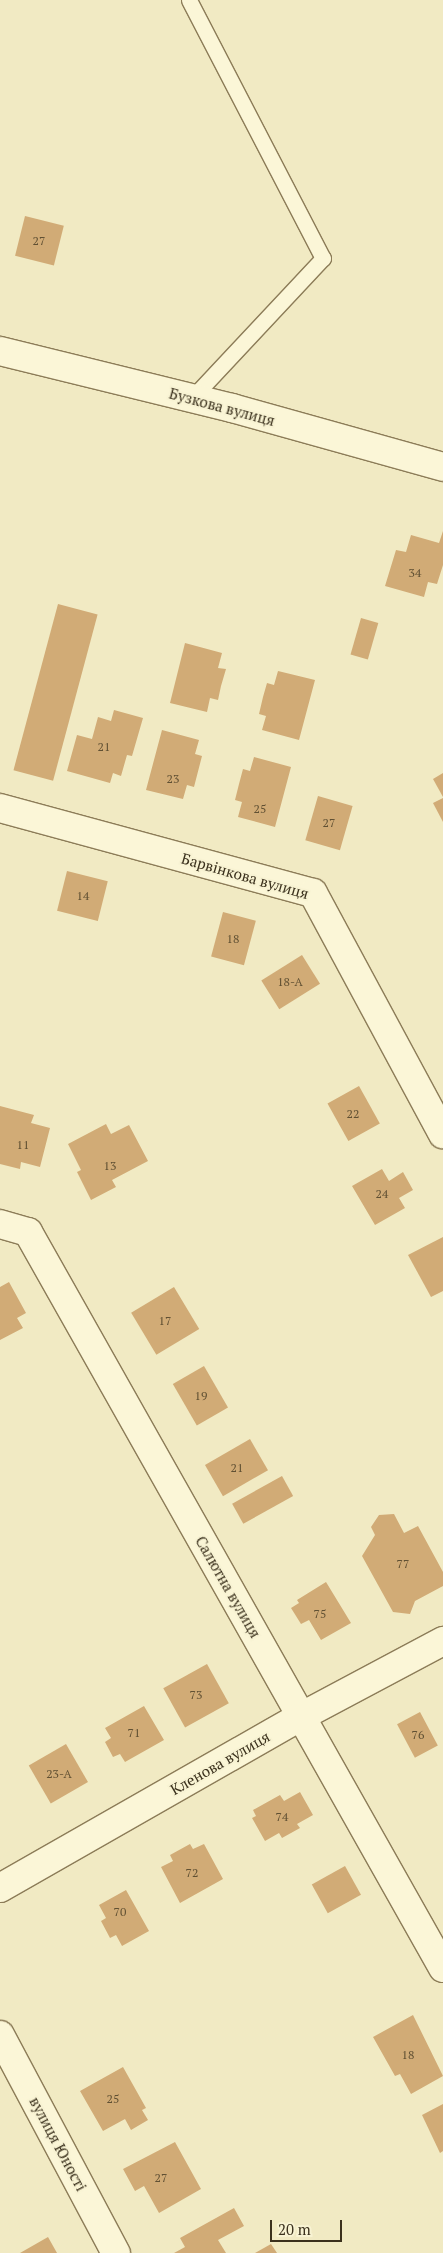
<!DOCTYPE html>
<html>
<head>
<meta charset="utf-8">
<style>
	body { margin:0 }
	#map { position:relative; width:443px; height:2253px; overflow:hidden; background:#f1eac3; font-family:"PT Serif",serif }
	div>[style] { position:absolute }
	.building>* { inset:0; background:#d1ab76; transform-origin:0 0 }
	.roads { filter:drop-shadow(1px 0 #8c7c58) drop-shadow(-1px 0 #8c7c58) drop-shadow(0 1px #8c7c58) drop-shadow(0 -1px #8c7c58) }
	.lane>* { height:15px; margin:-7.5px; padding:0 7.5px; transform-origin:7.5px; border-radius:7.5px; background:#fbf6d7 }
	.street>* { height:28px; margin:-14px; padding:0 14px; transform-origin:14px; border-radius:14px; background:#fbf6d7 }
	span { translate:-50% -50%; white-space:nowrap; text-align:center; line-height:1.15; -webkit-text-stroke:4px #f8f3d3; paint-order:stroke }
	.number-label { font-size:12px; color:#605033 }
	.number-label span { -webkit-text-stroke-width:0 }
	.street-label { font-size:15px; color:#3b311d }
	.scale { position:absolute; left:270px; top:2220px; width:72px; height:22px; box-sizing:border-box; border:2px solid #3b311d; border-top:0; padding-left:6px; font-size:15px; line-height:18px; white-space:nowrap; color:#3b311d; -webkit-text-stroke:4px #f8f3d3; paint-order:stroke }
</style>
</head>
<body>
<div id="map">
	<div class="building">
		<i style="left:25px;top:216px;width:40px;height:41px;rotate:14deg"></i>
		<i style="clip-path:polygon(443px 531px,443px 565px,437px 584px,428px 582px,424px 597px,385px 586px,396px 550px,406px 552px,411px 535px,439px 543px)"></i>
		<i style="left:58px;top:604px;width:41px;height:172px;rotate:15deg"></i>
		<i style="left:361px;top:618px;width:18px;height:38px;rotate:16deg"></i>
		<i style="clip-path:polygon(185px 643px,222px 653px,218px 668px,226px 669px,221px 686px,218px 700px,210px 698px,207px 712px,170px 703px)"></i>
		<i style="clip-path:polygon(278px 671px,315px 680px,299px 740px,262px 730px,266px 716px,259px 714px,263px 697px,267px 683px,274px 685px)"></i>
		<i style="clip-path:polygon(114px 710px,143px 718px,132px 756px,127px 755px,121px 776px,113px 773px,110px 783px,67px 771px,77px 735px,92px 739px,98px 717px,111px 721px)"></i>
		<i style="clip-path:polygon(162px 730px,199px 740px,195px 754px,202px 756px,194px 787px,187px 785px,183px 799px,146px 790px)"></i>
		<i style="clip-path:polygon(254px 757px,291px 767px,275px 827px,238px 817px,242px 802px,235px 800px,239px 784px,243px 769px,250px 771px)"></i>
		<i style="clip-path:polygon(443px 773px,443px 797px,433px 779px)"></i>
		<i style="left:318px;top:796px;width:36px;height:46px;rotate:16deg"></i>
		<i style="clip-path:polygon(443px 798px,443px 822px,433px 803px)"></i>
		<i style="left:67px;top:871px;width:42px;height:41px;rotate:14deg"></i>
		<i style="left:223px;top:912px;width:34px;height:46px;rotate:15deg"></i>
		<i style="left:302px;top:955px;width:34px;height:48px;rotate:58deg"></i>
		<i style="left:359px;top:1086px;width:43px;height:36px;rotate:61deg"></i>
		<i style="clip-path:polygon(0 1106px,34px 1115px,31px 1123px,50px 1128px,40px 1167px,21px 1162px,20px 1169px,0 1164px)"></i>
		<i style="clip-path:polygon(106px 1124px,111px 1134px,129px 1125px,148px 1161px,112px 1180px,116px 1187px,91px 1200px,77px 1172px,81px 1170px,68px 1144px)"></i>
		<i style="clip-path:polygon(382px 1169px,389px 1181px,403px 1172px,413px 1190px,399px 1198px,405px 1208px,375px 1225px,352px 1186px)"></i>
		<i style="clip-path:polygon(443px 1237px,443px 1291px,431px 1297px,408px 1255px)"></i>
		<i style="clip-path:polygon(9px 1282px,26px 1313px,17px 1318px,23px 1328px,0 1340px,0 1287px)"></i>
		<i style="left:174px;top:1287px;width:49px;height:50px;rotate:59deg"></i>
		<i style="left:204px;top:1366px;width:48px;height:36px;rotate:60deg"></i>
		<i style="left:250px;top:1439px;width:36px;height:52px;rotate:60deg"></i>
		<i style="left:282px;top:1476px;width:23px;height:57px;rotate:61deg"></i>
		<i style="clip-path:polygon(394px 1514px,404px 1533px,418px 1526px,443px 1572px,443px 1586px,415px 1601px,410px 1614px,393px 1612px,362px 1556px,375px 1535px,371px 1527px,379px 1515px)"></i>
		<i style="clip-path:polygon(326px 1582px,351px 1623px,321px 1640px,309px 1620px,301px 1624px,291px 1608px,299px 1603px,297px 1600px)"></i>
		<i style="left:207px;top:1664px;width:45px;height:50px;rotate:61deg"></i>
		<i style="clip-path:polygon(144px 1706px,164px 1740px,125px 1762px,120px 1754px,113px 1757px,105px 1742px,111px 1738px,105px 1728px)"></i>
		<i style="left:420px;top:1712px;width:38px;height:26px;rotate:62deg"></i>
		<i style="left:66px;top:1744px;width:44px;height:43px;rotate:60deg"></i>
		<i style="clip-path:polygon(300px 1792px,313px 1815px,297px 1824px,300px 1828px,282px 1838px,279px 1833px,265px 1841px,252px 1818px,256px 1816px,253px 1810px,280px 1795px,284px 1801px)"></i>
		<i style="clip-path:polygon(190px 1844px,193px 1849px,204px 1844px,223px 1879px,180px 1903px,161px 1867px,173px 1861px,170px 1855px)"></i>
		<i style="left:345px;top:1866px;width:33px;height:38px;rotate:61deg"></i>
		<i style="clip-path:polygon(126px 1890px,149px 1931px,122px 1946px,116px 1935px,110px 1938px,101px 1921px,106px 1918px,99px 1905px)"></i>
		<i style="clip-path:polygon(413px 2015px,443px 2076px,411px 2094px,400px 2074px,395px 2076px,373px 2037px)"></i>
		<i style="clip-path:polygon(123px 2067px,146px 2108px,142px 2110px,148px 2120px,131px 2130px,125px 2119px,103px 2131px,80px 2091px)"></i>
		<i style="clip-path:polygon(443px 2104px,443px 2151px,440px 2153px,422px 2115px)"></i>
		<i style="clip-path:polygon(175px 2142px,201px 2189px,159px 2213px,144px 2186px,135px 2191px,123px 2169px)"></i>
		<i style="clip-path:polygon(234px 2208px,244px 2226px,218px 2240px,226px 2253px,174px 2253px,185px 2247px,180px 2238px)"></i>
		<i style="clip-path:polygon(48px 2237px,57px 2253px,20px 2253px)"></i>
		<i style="clip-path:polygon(271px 2244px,277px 2253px,255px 2253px)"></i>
	</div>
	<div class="roads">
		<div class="lane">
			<i style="left:189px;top:0;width:291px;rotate:62.6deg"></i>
			<i style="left:323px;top:258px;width:192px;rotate:133.1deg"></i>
		</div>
		<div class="street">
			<i style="left:0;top:351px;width:239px;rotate:13.8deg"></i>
			<i style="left:232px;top:408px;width:219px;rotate:15.6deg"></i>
			<i style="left:0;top:808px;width:324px;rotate:15.2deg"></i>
			<i style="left:313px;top:893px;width:274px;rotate:61.7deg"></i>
			<i style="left:0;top:1224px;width:29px;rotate:16deg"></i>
			<i style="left:28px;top:1232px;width:845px;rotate:60.58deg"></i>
			<i style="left:0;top:1888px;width:348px;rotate:-29.7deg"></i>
			<i style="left:302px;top:1716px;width:160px;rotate:-28deg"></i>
			<i style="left:0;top:2035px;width:247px;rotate:62deg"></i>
		</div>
	</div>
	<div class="number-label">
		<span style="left:39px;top:241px">27</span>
		<span style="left:415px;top:573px">34</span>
		<span style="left:104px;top:747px">21</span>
		<span style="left:173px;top:779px">23</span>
		<span style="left:260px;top:809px">25</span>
		<span style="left:329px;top:823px">27</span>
		<span style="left:83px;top:896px">14</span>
		<span style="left:233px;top:939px">18</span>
		<span style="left:290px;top:982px">18-А</span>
		<span style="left:353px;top:1114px">22</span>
		<span style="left:23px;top:1145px">11</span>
		<span style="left:110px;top:1166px">13</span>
		<span style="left:382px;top:1194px">24</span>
		<span style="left:165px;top:1321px">17</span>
		<span style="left:201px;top:1396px">19</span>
		<span style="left:237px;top:1468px">21</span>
		<span style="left:403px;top:1564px">77</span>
		<span style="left:320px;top:1614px">75</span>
		<span style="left:196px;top:1695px">73</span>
		<span style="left:134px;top:1733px">71</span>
		<span style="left:418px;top:1735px">76</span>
		<span style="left:59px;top:1774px">23-А</span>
		<span style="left:282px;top:1817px">74</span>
		<span style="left:192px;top:1873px">72</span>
		<span style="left:120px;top:1912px">70</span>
		<span style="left:408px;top:2055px">18</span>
		<span style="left:113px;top:2099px">25</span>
		<span style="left:161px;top:2178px">27</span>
	</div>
	<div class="street-label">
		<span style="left:222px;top:407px;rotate:15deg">Бузкова вулиця</span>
		<span style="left:245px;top:876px;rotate:16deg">Барвінкова вулиця</span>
		<span style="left:228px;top:1587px;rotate:60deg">Салютна вулиця</span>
		<span style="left:220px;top:1763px;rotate:-30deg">Кленова вулиця</span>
		<span style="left:58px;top:2144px;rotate:62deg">вулиця Юності</span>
	</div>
	<div class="scale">20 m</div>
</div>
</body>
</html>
